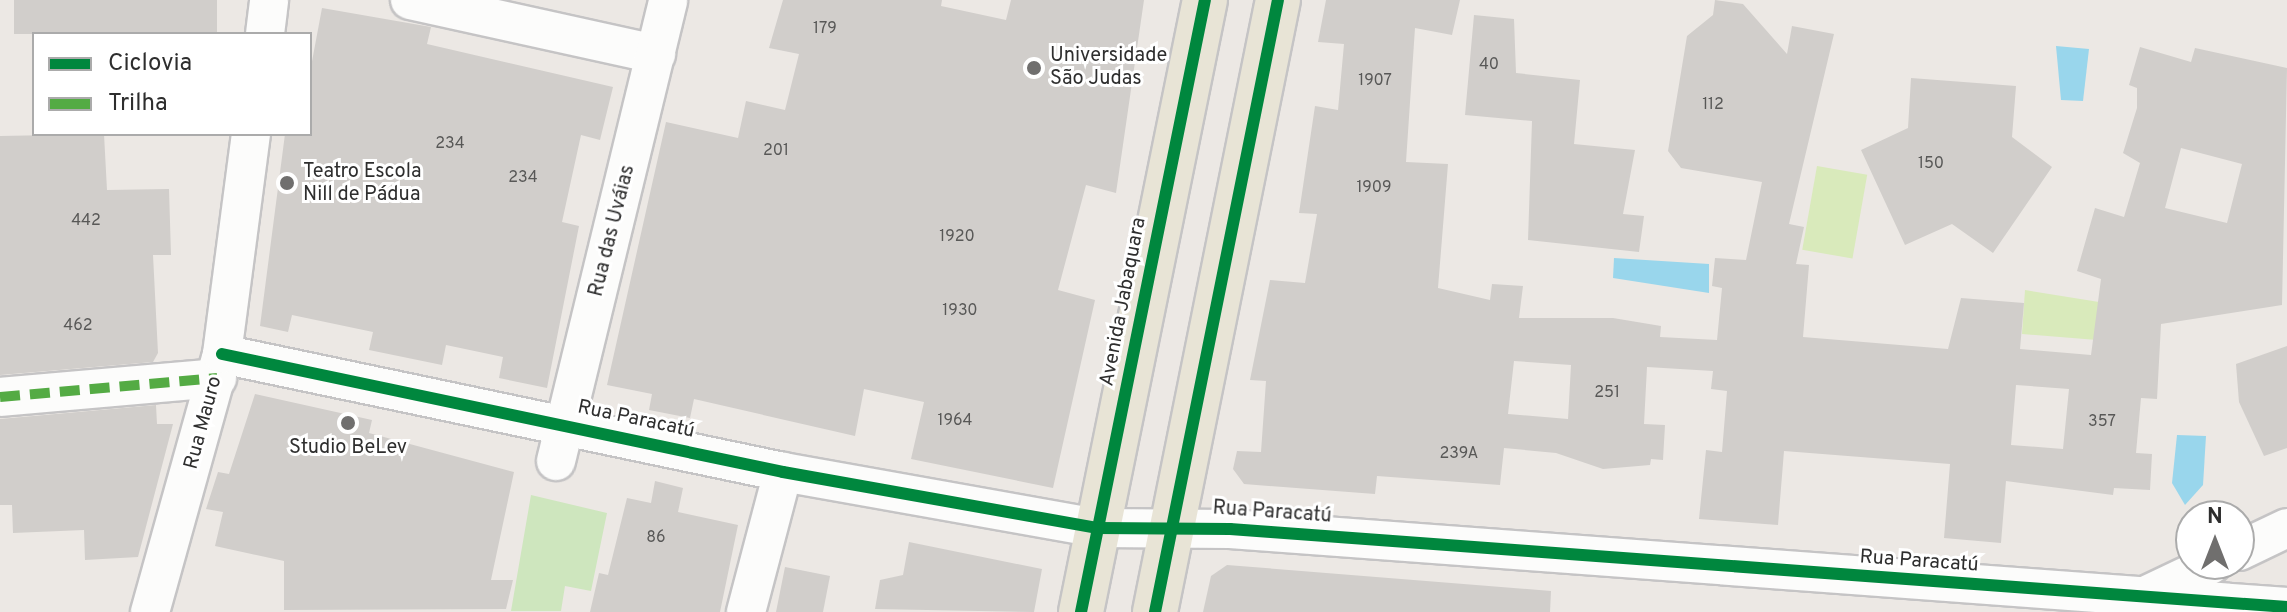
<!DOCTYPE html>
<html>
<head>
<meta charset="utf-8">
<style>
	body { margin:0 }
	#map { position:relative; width:2287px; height:612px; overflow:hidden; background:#ece8e4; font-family:Overpass,sans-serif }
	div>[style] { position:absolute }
	.green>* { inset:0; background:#cee6be }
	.pitch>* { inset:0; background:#d9eabb; transform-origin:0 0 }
	.water>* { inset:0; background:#99d6ec }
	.building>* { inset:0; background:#d1cecb; transform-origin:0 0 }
	.roads { filter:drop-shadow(2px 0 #c5c4c5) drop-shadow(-2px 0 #c5c4c5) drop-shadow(0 2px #c5c4c5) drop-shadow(0 -2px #c5c4c5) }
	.minor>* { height:38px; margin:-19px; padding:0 19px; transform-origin:19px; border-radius:19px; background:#fcfcfb }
	.major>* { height:44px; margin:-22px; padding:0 22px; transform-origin:22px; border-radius:22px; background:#e8e4d6 }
	.quiet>* { height:10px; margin-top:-5px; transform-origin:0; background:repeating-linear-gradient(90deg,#54ab44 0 20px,transparent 0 30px) }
	.cycleway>* { height:12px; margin:-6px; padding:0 6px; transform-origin:6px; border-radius:6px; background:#00873e }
	.dots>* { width:22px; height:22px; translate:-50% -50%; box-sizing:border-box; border:4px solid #fff; border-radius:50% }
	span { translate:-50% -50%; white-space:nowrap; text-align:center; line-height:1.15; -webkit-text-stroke:6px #fff; paint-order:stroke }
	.number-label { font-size:16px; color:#585857 }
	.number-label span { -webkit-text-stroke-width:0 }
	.poi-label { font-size:20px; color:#2e2e2e }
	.left { translate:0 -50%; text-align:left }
	.street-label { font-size:20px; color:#2e2e2e }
	.legend { position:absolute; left:32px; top:32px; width:280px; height:104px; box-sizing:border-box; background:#fff; border:2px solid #ababab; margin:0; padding:10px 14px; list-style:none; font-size:24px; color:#2e2e2e }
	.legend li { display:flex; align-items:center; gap:16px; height:40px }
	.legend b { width:40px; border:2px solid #ababab }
	.north { position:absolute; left:2175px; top:500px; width:80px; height:80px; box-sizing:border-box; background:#fff; border:2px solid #ababab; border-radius:50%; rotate:0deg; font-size:22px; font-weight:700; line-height:32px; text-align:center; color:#2e2e2e }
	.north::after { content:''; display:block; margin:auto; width:28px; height:36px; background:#706f6e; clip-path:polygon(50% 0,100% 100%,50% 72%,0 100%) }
</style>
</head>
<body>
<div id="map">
	<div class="green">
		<i style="clip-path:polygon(531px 495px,607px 513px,591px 591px,565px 586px,561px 611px,511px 611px)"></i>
	</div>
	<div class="pitch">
		<i style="left:1817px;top:166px;width:51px;height:85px;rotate:10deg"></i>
		<i style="clip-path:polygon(2025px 290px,2099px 302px,2097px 340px,2022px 334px)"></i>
	</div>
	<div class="water">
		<i style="clip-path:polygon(2056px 46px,2089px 49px,2083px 101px,2061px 100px)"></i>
		<i style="clip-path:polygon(1614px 258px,1709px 264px,1709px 293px,1613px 278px)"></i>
		<i style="clip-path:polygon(2177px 435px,2206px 436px,2203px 485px,2185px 505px,2172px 483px)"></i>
	</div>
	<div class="building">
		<i style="left:14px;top:0;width:203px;height:34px"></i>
		<i style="clip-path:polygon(783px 0,942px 0,941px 6px,1006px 20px,1011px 0,1144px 0,1116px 193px,1086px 185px,1058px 290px,1095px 300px,1053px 488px,911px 459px,924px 402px,864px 389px,855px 436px,694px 399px,690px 418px,649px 410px,652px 394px,607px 385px,666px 122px,738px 138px,746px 101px,785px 110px,799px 54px,769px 48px)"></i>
		<i style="clip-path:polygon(evenodd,1326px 0,1460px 0,1452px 35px,1415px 28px,1406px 162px,1448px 164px,1438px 288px,1490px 300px,1492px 284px,1523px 286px,1519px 318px,1613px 318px,1661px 326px,1660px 337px,1717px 340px,1722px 288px,1712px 286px,1715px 258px,1746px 260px,1762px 182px,1681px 168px,1668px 151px,1687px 36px,1713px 15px,1715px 0,1743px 4px,1787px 54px,1792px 26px,1834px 34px,1789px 224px,1804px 227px,1796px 264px,1809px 265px,1803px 337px,1948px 349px,1961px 298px,2024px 303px,2020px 349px,2091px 355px,2101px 279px,2077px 271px,2095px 208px,2124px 217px,2140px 163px,2123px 153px,2137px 108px,2137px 88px,2129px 85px,2140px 47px,2191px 62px,2195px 48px,2287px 68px,2282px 305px,2161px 324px,2157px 399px,2141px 398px,2136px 453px,2152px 454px,2150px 490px,2114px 488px,2113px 495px,2006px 481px,2001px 543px,1944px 538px,1950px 464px,1784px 451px,1778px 525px,1699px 519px,1706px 450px,1722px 452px,1727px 391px,1711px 389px,1713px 371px,1647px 367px,1644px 424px,1665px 425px,1663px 460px,1651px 459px,1650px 465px,1603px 469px,1556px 453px,1504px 448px,1500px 485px,1377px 476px,1375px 494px,1244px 484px,1233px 469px,1237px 451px,1261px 452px,1266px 381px,1250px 380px,1270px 280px,1305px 283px,1317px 214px,1299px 213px,1315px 106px,1338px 110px,1344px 44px,1318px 42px,1326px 0,2181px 148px,2242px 164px,2227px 223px,2165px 208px,2181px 148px,1326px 0,1514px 361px,1571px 365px,1568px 419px,1508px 414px,1514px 361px,1326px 0,2016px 385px,2069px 389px,2063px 449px,2011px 445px,2016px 385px)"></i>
		<i style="clip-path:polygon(322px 8px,431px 27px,427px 44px,613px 87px,600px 140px,581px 135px,562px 222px,579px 226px,547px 388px,499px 378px,503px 357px,446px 345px,442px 365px,369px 350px,373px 332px,292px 315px,288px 332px,260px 326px,285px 134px,310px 134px,310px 72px)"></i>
		<i style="clip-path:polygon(1474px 15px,1514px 19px,1516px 73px,1580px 80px,1574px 144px,1635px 150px,1623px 214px,1644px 216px,1639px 252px,1528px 240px,1532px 121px,1465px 115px)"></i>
		<i style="clip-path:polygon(1911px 78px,2016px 86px,2012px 137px,2052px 167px,1993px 253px,1952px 224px,1905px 245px,1861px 150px,1908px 128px)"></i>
		<i style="clip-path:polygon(104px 134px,107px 190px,169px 189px,171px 255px,153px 255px,158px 353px,153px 362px,0 375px,0 136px)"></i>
		<i style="clip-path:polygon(2287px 346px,2287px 448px,2264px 456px,2239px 402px,2236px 364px)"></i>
		<i style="clip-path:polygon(255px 394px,372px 420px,369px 433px,514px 472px,491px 580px,513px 580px,506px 609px,284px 610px,284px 561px,215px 546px,223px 512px,206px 509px,218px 472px,229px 474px)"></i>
		<i style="clip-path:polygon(156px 405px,157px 424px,173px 424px,138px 557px,85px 560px,84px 530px,13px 533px,12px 505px,0 505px,0 419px)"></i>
		<i style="clip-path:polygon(655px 481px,683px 488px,678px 512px,738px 525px,720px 612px,590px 612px,599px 573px,608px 575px,627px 498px,651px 503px)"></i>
		<i style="clip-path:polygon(909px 542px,1042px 569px,1034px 612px,875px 609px,880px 580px,903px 575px)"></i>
		<i style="clip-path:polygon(1227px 565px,1551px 591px,1550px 612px,1203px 612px,1211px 576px)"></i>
		<i style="clip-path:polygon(785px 567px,830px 576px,823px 612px,776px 612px)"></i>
	</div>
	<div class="roads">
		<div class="minor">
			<i style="left:410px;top:0;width:252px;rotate:12.4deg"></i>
			<i style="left:265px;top:34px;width:34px;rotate:-83deg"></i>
			<i style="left:222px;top:354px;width:573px;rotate:11.88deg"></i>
			<i style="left:783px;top:472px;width:320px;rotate:10.1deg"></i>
			<i style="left:1098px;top:528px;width:132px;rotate:0.4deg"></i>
			<i style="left:1230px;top:529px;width:1060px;rotate:4.22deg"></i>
			<i style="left:0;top:397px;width:218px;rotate:-5deg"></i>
			<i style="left:556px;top:461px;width:474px;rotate:-76.3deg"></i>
			<i style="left:2239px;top:551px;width:53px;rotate:-25.6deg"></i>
			<i style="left:2145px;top:596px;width:74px;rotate:-25.5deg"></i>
			<i style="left:150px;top:612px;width:268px;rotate:-74.4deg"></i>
			<i style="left:222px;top:354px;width:222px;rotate:-82.5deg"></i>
			<i style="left:746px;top:612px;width:145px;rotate:-75.2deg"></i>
		</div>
		<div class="major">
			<i style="left:1081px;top:612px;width:624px;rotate:-78.55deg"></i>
			<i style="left:1155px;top:612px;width:624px;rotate:-78.64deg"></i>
		</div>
	</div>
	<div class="quiet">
		<i style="left:0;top:397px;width:218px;rotate:-5deg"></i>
	</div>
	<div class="cycleway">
		<i style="left:222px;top:354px;width:573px;rotate:11.88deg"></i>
		<i style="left:783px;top:472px;width:320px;rotate:10.1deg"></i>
		<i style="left:1098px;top:528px;width:132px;rotate:0.4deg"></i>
		<i style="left:1230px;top:529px;width:1060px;rotate:4.22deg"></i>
		<i style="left:1081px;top:612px;width:624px;rotate:-78.55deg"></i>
		<i style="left:1155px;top:612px;width:624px;rotate:-78.64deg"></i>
	</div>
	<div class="dots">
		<i style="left:1034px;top:68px;background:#706f6e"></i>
		<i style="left:287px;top:183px;background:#706f6e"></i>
		<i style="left:348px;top:423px;background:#706f6e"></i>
	</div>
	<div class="number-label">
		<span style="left:825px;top:29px">179</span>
		<span style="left:1489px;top:65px">40</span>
		<span style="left:1375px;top:81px">1907</span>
		<span style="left:1713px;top:105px">112</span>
		<span style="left:450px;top:144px">234</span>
		<span style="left:776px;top:151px">201</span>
		<span style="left:1931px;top:164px">150</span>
		<span style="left:523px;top:178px">234</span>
		<span style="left:1374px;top:188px">1909</span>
		<span style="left:86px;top:221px">442</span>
		<span style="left:957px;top:237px">1920</span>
		<span style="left:960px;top:311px">1930</span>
		<span style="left:78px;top:326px">462</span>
		<span style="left:1607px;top:393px">251</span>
		<span style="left:955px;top:421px">1964</span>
		<span style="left:2102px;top:422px">357</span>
		<span style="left:1459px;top:454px">239A</span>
		<span style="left:656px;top:538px">86</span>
	</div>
	<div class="poi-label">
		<span class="left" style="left:1050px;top:68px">Universidade<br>São Judas</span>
		<span class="left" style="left:303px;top:184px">Teatro Escola<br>Nill de Pádua</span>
		<span style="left:348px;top:448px">Studio BeLev</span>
	</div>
	<div class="street-label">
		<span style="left:613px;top:231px;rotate:-76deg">Rua das Uváias</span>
		<span style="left:1124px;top:302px;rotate:-79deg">Avenida Jabaquara</span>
		<span style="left:636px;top:420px;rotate:12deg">Rua Paracatú</span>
		<span style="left:204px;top:423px;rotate:-75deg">Rua Mauro</span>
		<span style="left:1272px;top:513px;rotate:4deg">Rua Paracatú</span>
		<span style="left:1919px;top:562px;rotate:4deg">Rua Paracatú</span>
	</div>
	<ul class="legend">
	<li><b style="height:10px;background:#00873e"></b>Ciclovia</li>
	<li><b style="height:10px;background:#54ab44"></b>Trilha</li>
	</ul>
	<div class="north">N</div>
</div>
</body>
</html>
